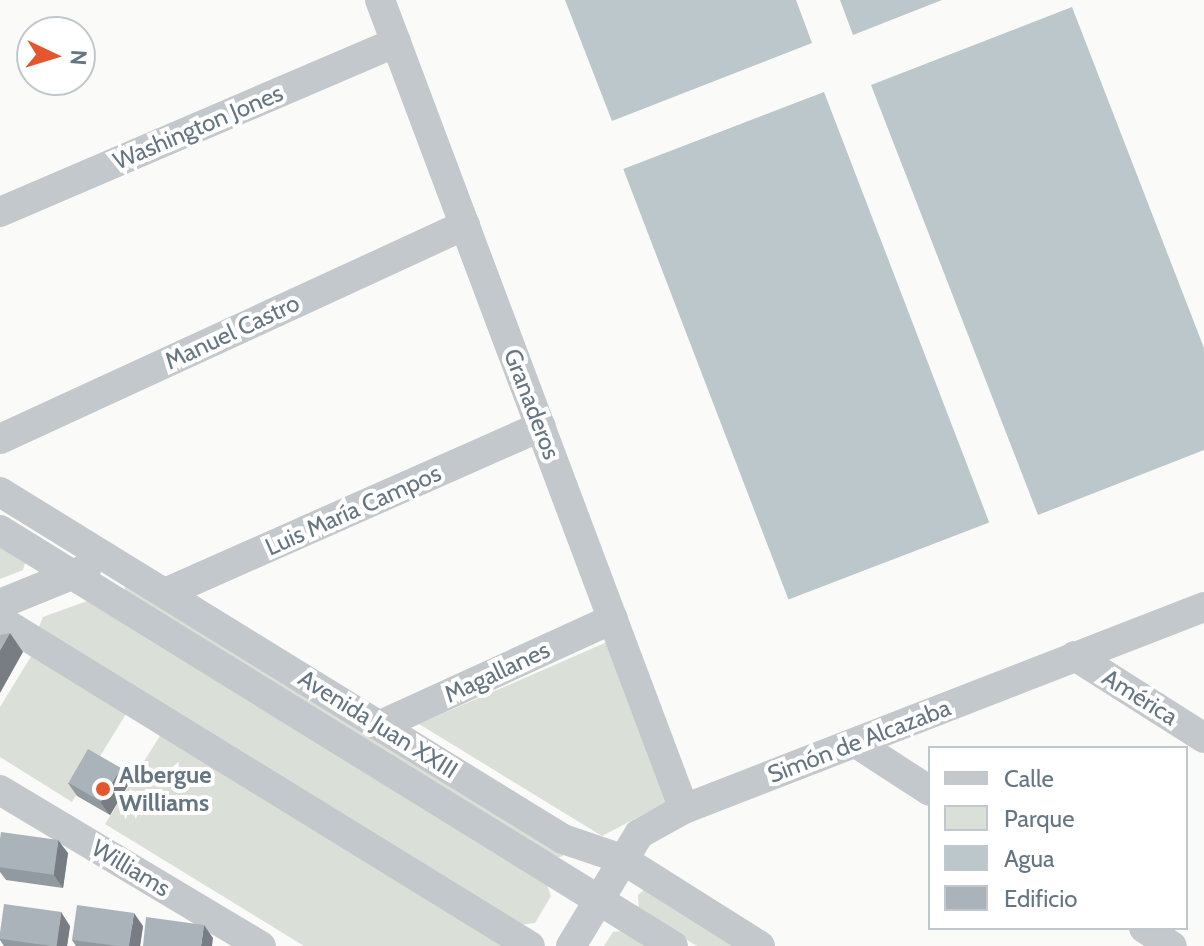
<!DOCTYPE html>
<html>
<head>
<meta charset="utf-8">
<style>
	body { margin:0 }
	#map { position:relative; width:1204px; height:946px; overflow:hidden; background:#fafaf8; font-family:Cabin,sans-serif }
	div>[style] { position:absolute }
	.green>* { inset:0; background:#dadfd7 }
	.water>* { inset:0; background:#bbc7cb; transform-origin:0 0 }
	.minor>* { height:30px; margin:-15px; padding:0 15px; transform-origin:15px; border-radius:15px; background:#c3c8cc }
	.wall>* { inset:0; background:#929a9f }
	.shaded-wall>* { inset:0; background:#777d82 }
	.building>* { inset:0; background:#aab3b9; transform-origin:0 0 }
	.dots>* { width:22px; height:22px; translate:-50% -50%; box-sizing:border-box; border:4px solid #fff; border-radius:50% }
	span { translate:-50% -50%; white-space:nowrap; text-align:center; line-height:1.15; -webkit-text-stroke:8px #fff; paint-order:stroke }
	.street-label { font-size:24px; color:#657683 }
	.poi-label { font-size:24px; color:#657683; font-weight:700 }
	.left { translate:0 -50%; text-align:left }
	.legend { position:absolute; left:928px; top:746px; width:260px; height:184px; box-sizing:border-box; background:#fff; border:2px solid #c1c8cd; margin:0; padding:10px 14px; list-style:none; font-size:24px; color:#657683 }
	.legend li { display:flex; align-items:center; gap:16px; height:40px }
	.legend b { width:40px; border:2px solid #c1c8cd }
	.north { position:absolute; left:16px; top:16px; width:80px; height:80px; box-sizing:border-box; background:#fff; border:2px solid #c1c8cd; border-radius:50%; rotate:94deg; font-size:22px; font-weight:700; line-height:32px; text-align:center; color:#657683 }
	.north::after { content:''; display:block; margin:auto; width:28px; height:36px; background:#e4572e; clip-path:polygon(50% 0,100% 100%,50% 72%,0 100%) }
</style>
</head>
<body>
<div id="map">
	<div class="green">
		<i style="clip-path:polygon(0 543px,25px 563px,23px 570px,0 579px)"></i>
		<i style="clip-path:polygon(124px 586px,562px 850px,563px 856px,557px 858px,126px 592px)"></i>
		<i style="clip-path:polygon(90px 600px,545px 879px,551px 896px,535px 923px,519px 925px,38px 629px,43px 617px)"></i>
		<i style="clip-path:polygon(607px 642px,669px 801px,602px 836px,419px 724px)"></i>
		<i style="clip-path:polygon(35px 650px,129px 709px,72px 802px,0 757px,0 707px)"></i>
		<i style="clip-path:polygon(163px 731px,513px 946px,304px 946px,105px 824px)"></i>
		<i style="clip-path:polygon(644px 890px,741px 946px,697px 946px,639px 910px,638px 895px)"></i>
		<i style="clip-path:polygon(620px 931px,630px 933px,651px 946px,604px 946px,613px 932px)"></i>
	</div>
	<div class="water">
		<i style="clip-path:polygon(565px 0,796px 0,812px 43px,612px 121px)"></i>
		<i style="clip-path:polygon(840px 0,942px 0,853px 35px)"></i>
		<i style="clip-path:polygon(1072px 7px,1204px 348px,1204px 450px,1038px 515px,871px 85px)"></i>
		<i style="left:824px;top:92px;width:461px;height:215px;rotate:69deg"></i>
	</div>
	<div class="minor">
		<i style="left:380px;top:0;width:864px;rotate:69.41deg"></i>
		<i style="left:0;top:212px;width:431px;rotate:-23.2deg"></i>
		<i style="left:0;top:439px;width:512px;rotate:-24.71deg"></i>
		<i style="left:0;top:492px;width:661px;rotate:31.65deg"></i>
		<i style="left:563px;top:839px;width:62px;rotate:18.7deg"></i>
		<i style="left:622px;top:859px;width:163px;rotate:32.2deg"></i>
		<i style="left:0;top:530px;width:791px;rotate:31.72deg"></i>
		<i style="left:165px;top:593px;width:411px;rotate:-23.9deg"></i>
		<i style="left:0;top:604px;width:93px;rotate:-22.1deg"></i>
		<i style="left:0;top:620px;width:622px;rotate:31.6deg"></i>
		<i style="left:1075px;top:656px;width:153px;rotate:32.4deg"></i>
		<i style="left:381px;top:725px;width:255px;rotate:-24.6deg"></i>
		<i style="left:856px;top:743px;width:88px;rotate:33deg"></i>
		<i style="left:0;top:790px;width:304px;rotate:30.9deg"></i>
		<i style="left:1144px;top:928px;width:33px;rotate:33deg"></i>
		<i style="left:571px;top:946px;width:131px;rotate:-58.7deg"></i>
		<i style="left:639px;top:834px;width:51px;rotate:-29.1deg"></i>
		<i style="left:684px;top:809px;width:558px;rotate:-21.23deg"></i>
	</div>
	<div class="wall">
		<i style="clip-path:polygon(130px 782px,110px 815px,77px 796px,68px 783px)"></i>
		<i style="clip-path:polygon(0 840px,68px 853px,63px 888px,6px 880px,0 872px)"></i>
		<i style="clip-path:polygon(70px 926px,67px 946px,4px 946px,0 940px,0 932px)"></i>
		<i style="clip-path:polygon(143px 926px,140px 946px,76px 946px,72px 940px)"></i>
	</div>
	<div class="shaded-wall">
		<i style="clip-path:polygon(10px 633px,23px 652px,0 693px,0 650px)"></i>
		<i style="clip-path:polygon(121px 768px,130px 782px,110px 815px,100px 802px)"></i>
		<i style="clip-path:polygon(58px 840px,68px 853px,63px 888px,54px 875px)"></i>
		<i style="clip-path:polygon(61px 912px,70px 926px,67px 946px,56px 946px)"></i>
		<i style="clip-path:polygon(134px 913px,143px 926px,140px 946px,129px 946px)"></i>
		<i style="clip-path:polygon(204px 925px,213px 938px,212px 946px,201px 946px)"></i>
	</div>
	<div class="building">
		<i style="clip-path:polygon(10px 633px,0 650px,0 635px)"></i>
		<i style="left:88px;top:749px;width:38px;height:39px;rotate:30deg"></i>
		<i style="left:1px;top:832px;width:58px;height:35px;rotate:8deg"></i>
		<i style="left:4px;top:904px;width:58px;height:35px;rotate:8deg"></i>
		<i style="clip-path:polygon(77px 905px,134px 913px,129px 946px,118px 946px,72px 940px)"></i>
		<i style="clip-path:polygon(146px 917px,204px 925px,201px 946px,143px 946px)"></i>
	</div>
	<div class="dots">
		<i style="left:103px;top:789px;background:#e4572e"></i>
	</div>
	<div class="street-label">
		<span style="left:198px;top:127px;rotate:-23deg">Washington Jones</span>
		<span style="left:232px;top:332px;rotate:-25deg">Manuel Castro</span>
		<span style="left:532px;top:404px;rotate:69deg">Granaderos</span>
		<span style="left:353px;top:510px;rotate:-24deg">Luis María Campos</span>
		<span style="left:497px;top:672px;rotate:-25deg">Magallanes</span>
		<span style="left:1140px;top:697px;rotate:32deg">América</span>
		<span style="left:378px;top:724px;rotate:32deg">Avenida Juan XXIII</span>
		<span style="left:859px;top:741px;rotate:-21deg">Simón de Alcazaba</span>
		<span style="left:131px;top:868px;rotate:31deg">Williams</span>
	</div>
	<div class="poi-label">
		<span class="left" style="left:119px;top:789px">Albergue<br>Williams</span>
	</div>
	<ul class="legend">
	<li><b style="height:10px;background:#c3c8cc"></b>Calle</li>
	<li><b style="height:22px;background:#dadfd7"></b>Parque</li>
	<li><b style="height:22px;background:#bbc7cb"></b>Agua</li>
	<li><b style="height:22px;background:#aab3b9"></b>Edificio</li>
	</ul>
	<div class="north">N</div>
</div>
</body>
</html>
